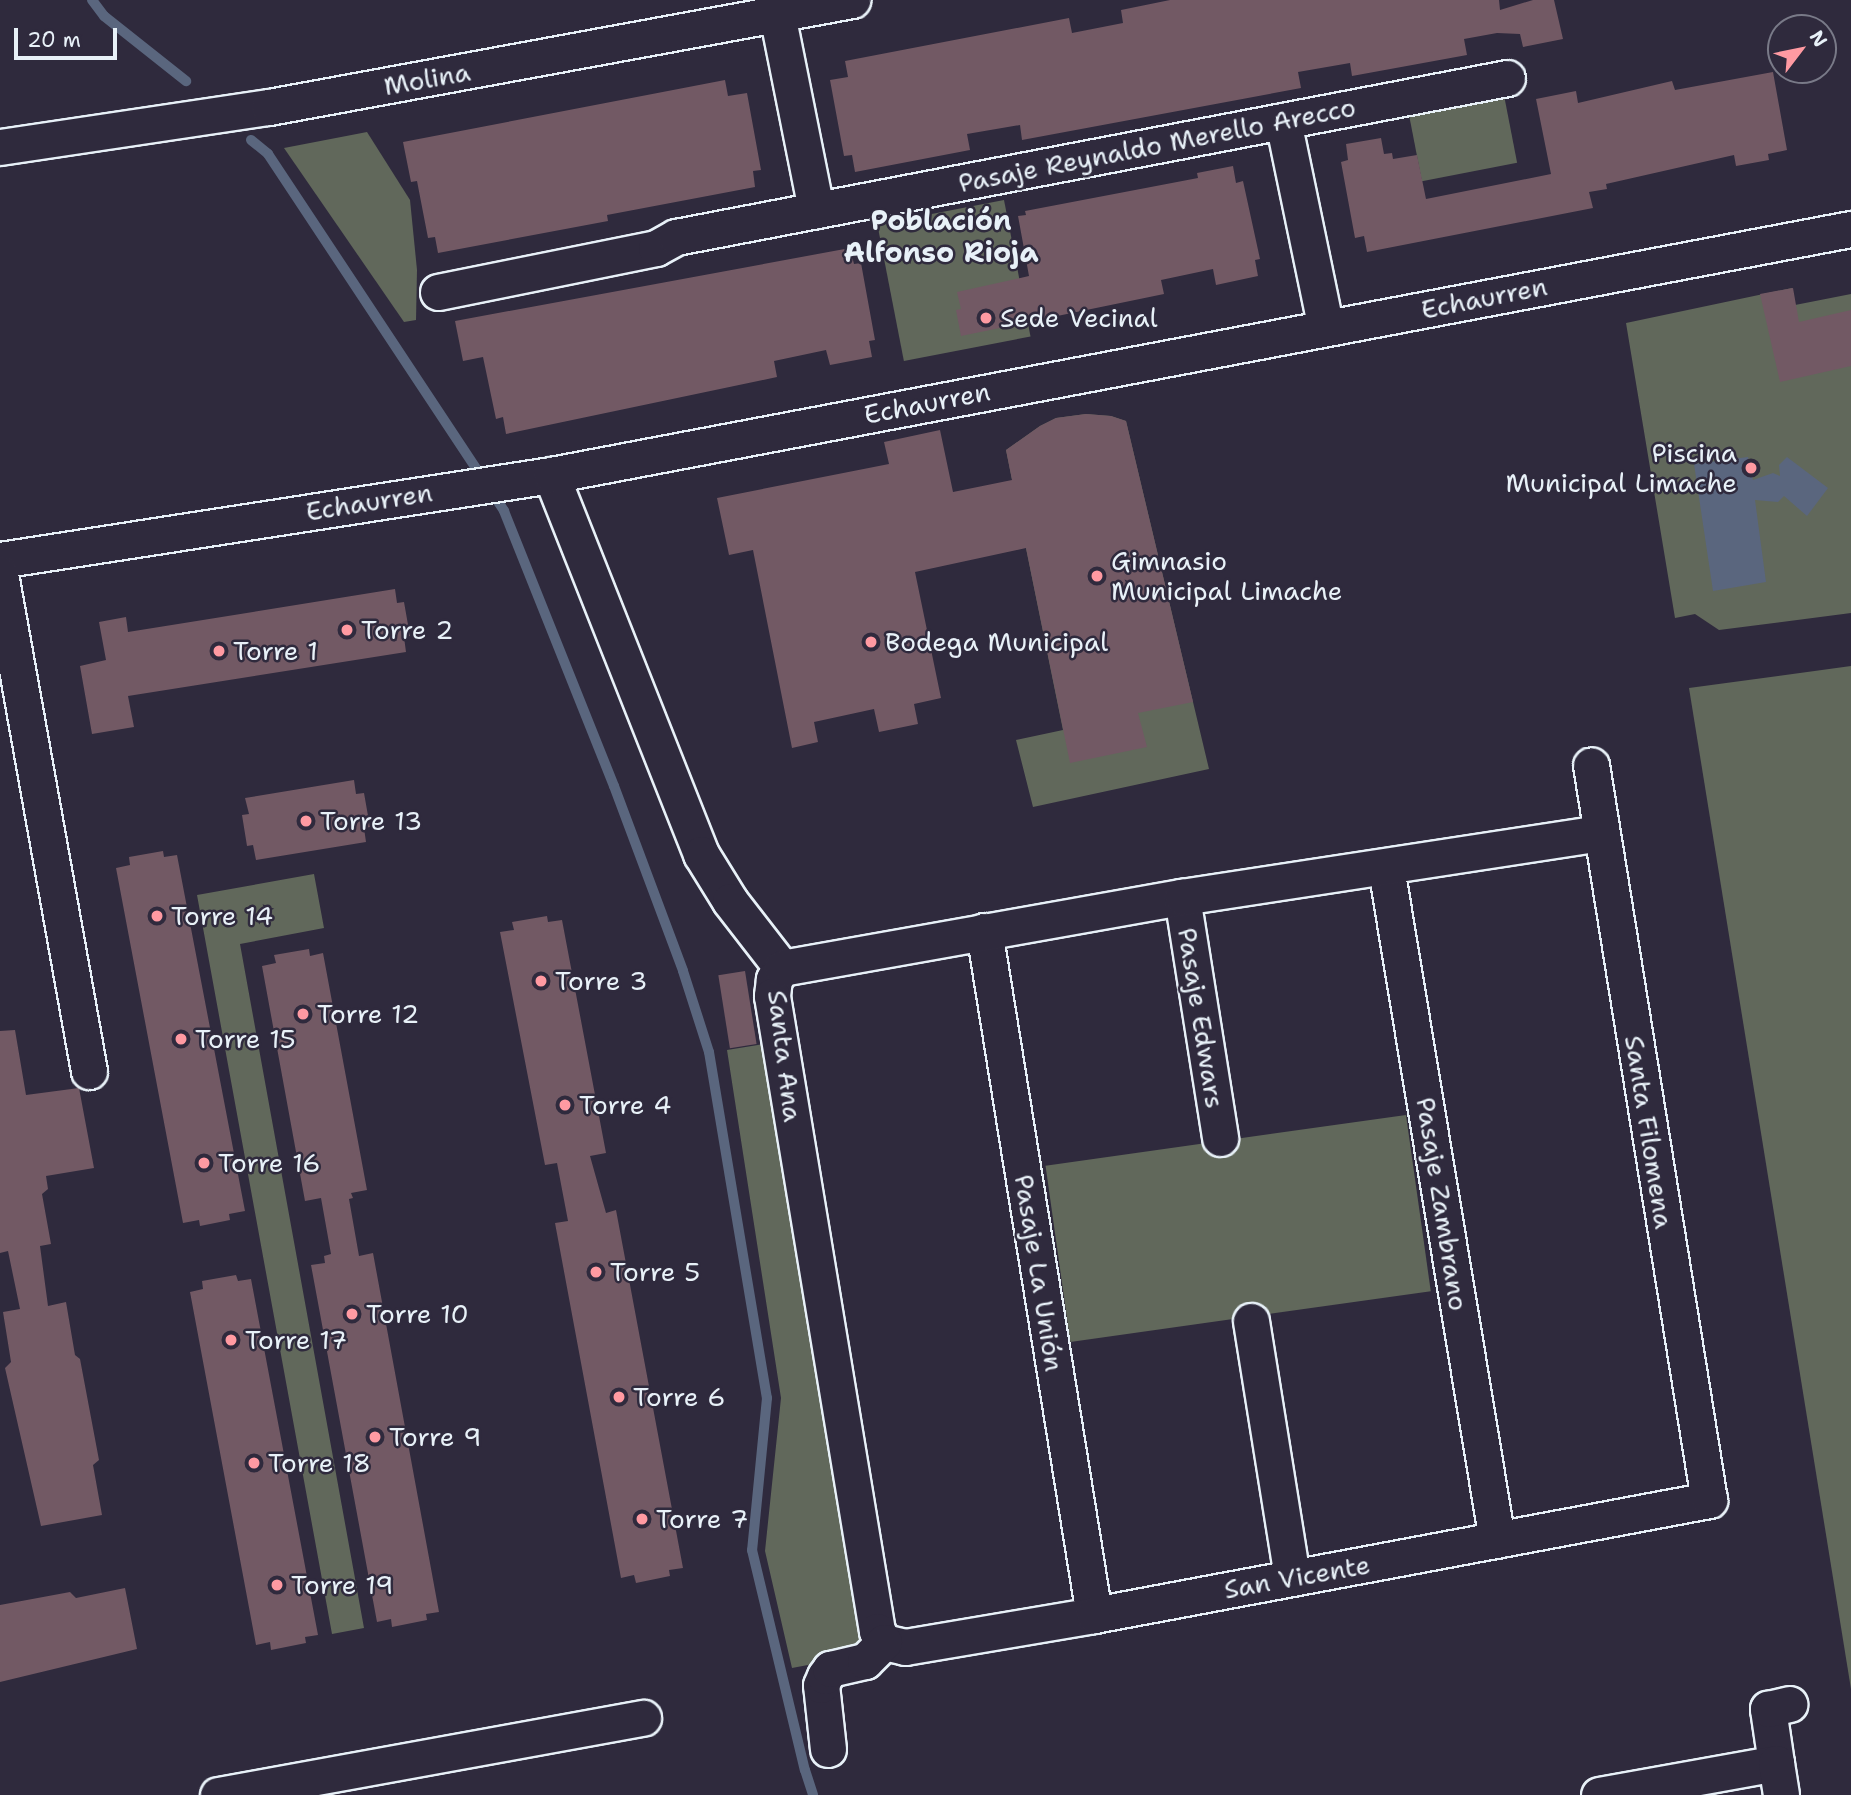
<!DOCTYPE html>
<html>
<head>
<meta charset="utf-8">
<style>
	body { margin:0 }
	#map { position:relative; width:1851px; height:1795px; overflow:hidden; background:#2f2a3d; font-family:"Shantell Sans",sans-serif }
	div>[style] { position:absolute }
	.green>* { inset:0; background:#61685b; transform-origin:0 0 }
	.water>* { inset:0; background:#5a667e }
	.stream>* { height:10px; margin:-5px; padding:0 5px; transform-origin:5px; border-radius:5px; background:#5a667e }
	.building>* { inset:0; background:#725964; transform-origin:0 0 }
	.roads { filter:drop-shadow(2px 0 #e8f1f8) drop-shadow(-2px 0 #e8f1f8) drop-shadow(0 2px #e8f1f8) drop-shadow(0 -2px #e8f1f8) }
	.minor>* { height:35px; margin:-17.5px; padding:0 17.5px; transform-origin:17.5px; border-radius:17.5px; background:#2f2a3d }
	.dots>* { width:19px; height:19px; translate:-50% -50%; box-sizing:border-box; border:4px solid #2f2a3d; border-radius:50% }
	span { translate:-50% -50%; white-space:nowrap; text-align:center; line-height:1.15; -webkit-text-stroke:5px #2f2a3d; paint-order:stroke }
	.street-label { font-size:26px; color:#e8f1f8 }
	.poi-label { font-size:26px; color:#e8f1f8 }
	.left { translate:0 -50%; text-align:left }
	.right { translate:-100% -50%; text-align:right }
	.neighbourhood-label { font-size:28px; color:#e8f1f8; font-weight:700 }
	.north { position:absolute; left:1767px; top:14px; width:70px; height:70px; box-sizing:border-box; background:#2f2a3d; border:2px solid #797a88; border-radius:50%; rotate:58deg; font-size:19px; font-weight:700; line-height:28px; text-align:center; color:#e8f1f8 }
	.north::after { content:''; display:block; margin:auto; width:24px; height:32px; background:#ff9aa2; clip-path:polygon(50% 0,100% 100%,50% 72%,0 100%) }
	.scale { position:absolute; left:14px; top:28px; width:103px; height:32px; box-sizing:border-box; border:4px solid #e8f1f8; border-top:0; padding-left:9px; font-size:21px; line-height:24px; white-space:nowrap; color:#e8f1f8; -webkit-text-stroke:5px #2f2a3d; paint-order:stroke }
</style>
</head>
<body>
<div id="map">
	<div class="green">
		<i style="left:1503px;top:90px;width:74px;height:97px;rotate:79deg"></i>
		<i style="clip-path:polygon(367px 132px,410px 200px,417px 270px,416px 320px,404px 322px,284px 148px)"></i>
		<i style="left:1004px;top:200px;width:139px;height:129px;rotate:79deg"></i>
		<i style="clip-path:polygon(1792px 288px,1795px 305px,1851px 294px,1851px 613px,1719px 630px,1695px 614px,1675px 618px,1626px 323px)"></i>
		<i style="clip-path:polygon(1086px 414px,1111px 416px,1126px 421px,1209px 769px,1033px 807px,1016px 740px,1063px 730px,1006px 450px,1040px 426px,1056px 418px)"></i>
		<i style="clip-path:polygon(1851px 666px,1851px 1689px,1689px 688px)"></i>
		<i style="clip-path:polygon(314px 874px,324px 928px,240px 944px,364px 1628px,332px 1634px,197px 895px)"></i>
		<i style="clip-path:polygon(764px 1044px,862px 1638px,859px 1646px,845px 1658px,792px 1668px,765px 1551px,781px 1398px,727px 1050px)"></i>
		<i style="left:1406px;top:1115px;width:178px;height:364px;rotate:82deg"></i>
	</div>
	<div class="water">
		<i style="clip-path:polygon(1748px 457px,1753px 480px,1773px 473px,1780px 476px,1779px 465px,1787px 457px,1828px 488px,1807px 516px,1784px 496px,1778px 502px,1755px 500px,1766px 582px,1713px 591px,1694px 464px)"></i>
	</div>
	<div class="stream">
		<i style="left:92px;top:0;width:20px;rotate:53deg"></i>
		<i style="left:104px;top:16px;width:105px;rotate:38.4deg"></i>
		<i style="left:251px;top:140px;width:22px;rotate:39deg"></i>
		<i style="left:268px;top:154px;width:428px;rotate:56.5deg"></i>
		<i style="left:504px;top:511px;width:296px;rotate:68.2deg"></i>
		<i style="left:614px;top:786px;width:197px;rotate:69.5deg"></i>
		<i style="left:683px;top:971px;width:85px;rotate:72.2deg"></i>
		<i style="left:709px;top:1052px;width:351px;rotate:80.5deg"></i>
		<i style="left:767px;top:1398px;width:153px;rotate:95.6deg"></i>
		<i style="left:752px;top:1550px;width:226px;rotate:76.5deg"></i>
		<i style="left:805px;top:1770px;width:26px;rotate:72deg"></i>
	</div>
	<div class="building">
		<i style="clip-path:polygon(1170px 0,1499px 0,1500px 10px,1533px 0,1554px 0,1563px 39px,1523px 47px,1520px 34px,1497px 33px,1464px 39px,1467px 55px,1352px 76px,1350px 63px,1298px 72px,1301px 88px,1022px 140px,1020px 125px,967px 134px,970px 150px,855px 172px,852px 155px,844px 156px,830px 80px,848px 77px,845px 61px,1069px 18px,1072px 33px,1123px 23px,1121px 10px)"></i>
		<i style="clip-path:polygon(1773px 72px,1787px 150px,1768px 154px,1769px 160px,1736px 166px,1734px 155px,1606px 184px,1607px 189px,1589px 192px,1593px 208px,1367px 252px,1364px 236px,1355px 238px,1341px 162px,1348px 160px,1346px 144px,1381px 138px,1384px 154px,1392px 153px,1393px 159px,1417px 155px,1426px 199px,1551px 174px,1536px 99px,1576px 91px,1578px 103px,1672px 81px,1675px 90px)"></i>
		<i style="clip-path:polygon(725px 80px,728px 96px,747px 93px,761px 170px,753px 171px,755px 187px,607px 215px,608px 221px,438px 253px,435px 237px,428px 238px,417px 181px,411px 182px,403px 142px)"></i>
		<i style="clip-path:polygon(1233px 166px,1236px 183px,1243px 181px,1260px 259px,1255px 260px,1258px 276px,1216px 285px,1213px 269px,1161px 280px,1164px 294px,961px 336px,956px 310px,961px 309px,957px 292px,1029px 276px,1018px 216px,1026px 215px,1025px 211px,1198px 178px,1197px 173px)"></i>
		<i style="clip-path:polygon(850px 248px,854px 264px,861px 263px,875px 340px,869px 341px,872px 357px,830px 365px,826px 350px,774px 361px,777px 377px,506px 434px,503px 417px,496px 419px,483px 357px,463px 361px,455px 321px)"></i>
		<i style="clip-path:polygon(1793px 288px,1799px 322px,1851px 310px,1851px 366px,1780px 382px,1760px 294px)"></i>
		<i style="clip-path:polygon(1086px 414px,1111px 416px,1126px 421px,1193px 702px,1138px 713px,1147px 747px,1070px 763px,1026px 548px,915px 572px,941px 698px,914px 704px,918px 724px,879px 732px,874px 709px,814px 722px,818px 742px,792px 748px,753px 550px,729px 555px,717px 498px,889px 464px,884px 442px,940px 430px,953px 492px,1012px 480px,1006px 450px,1040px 426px,1056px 418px)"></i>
		<i style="clip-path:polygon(395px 589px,397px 603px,404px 602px,410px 636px,404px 637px,406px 652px,128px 696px,134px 727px,92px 734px,80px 666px,106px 660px,99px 622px,126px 617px,128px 632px)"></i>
		<i style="clip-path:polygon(354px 780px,356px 794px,364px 793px,370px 827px,364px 828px,366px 842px,256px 860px,253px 845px,247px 846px,242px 815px,249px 814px,245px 798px)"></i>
		<i style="clip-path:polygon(163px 851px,164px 857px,177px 855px,245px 1211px,229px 1214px,230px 1220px,200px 1226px,199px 1220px,183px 1223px,116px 868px,130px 865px,129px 857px)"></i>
		<i style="clip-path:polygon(547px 916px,548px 922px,562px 920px,606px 1153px,590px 1156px,606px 1213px,616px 1210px,683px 1568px,669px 1570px,670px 1576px,636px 1583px,634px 1575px,621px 1578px,555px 1223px,568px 1221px,557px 1163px,545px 1165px,500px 932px,514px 930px,512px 922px)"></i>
		<i style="clip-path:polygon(309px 949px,310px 956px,323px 953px,367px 1190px,351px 1193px,353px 1198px,349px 1199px,359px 1256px,373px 1253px,439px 1612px,426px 1614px,427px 1620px,392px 1627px,391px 1619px,377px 1622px,311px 1265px,325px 1263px,324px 1256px,331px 1254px,321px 1198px,305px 1201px,262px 966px,276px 963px,274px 955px)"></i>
		<i style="left:745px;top:971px;width:74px;height:27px;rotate:81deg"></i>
		<i style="clip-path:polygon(15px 1030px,26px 1095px,79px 1088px,94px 1168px,46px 1176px,48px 1189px,42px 1194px,51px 1244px,40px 1246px,48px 1306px,66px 1302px,75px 1355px,80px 1359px,99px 1460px,93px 1465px,102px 1515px,41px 1526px,5px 1368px,11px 1362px,3px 1312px,20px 1309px,8px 1251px,0 1253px,0 1031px)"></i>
		<i style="clip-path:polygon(236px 1275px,238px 1281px,251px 1279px,318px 1635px,305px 1637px,306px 1643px,271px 1650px,270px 1642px,256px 1645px,190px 1292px,203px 1289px,202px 1281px)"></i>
		<i style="clip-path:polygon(125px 1588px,137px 1649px,0 1682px,0 1605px,70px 1592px,76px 1598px)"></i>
	</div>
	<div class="roads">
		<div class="minor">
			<i style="left:777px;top:14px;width:200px;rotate:78.7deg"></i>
			<i style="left:1283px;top:121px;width:211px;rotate:78.3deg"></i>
			<i style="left:0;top:147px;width:272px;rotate:-8.5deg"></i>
			<i style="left:269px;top:107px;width:593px;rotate:-10.4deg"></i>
			<i style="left:438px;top:292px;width:222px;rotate:-11.4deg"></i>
			<i style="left:656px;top:248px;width:23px;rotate:-29deg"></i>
			<i style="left:676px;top:237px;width:846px;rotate:-10.83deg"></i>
			<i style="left:551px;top:475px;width:408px;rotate:68.4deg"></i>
			<i style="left:701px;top:854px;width:55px;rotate:58.3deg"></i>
			<i style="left:730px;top:901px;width:85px;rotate:52.2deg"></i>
			<i style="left:782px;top:968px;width:14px;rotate:126deg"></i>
			<i style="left:774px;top:979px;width:17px;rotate:97deg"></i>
			<i style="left:772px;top:996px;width:644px;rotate:80.61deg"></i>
			<i style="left:877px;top:1631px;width:13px;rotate:58deg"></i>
			<i style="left:0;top:560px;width:558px;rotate:-8.77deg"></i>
			<i style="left:551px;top:475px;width:1323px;rotate:-10.72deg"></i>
			<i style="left:0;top:574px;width:505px;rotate:79.85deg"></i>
			<i style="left:1386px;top:868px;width:681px;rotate:80.62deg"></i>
			<i style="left:1182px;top:897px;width:244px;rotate:81deg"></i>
			<i style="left:984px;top:931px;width:693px;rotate:80.86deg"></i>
			<i style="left:782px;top:968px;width:406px;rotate:-10.1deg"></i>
			<i style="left:1182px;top:897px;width:423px;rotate:-8.7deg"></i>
			<i style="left:1251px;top:1321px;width:260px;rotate:80.9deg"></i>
			<i style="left:884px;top:1642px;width:22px;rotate:13deg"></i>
			<i style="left:905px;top:1647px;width:192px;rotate:-9.6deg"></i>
			<i style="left:1094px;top:1615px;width:626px;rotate:-10.59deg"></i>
			<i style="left:1709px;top:1500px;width:744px;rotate:-99.12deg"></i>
			<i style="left:828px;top:1749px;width:64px;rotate:-96.2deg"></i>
			<i style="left:821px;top:1685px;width:10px;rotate:-66deg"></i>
			<i style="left:825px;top:1676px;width:9px;rotate:-54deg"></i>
			<i style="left:830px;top:1669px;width:36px;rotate:-13deg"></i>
			<i style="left:865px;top:1661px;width:27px;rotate:-45deg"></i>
			<i style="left:1776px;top:1763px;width:55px;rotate:-98.4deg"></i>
			<i style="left:1768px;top:1709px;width:22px;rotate:-13deg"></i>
			<i style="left:218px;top:1795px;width:432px;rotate:-10.3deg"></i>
			<i style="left:1599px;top:1795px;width:180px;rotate:-10.2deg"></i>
			<i style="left:1776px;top:1763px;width:32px;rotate:81deg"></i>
		</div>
	</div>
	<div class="dots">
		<i style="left:986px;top:318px;background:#ff9aa2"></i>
		<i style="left:1751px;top:468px;background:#ff9aa2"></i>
		<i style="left:1097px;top:576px;background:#ff9aa2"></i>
		<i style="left:347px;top:630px;background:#ff9aa2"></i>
		<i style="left:871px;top:642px;background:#ff9aa2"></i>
		<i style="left:219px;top:651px;background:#ff9aa2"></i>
		<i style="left:306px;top:821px;background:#ff9aa2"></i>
		<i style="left:157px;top:916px;background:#ff9aa2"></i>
		<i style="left:541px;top:981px;background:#ff9aa2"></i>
		<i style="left:303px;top:1014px;background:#ff9aa2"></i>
		<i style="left:181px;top:1039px;background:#ff9aa2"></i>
		<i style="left:565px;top:1105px;background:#ff9aa2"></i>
		<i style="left:204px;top:1163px;background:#ff9aa2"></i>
		<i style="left:596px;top:1272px;background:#ff9aa2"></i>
		<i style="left:352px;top:1314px;background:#ff9aa2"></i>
		<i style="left:231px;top:1340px;background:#ff9aa2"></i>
		<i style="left:619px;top:1397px;background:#ff9aa2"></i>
		<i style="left:375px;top:1437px;background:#ff9aa2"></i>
		<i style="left:254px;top:1463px;background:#ff9aa2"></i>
		<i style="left:642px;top:1519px;background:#ff9aa2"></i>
		<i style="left:277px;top:1585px;background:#ff9aa2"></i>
	</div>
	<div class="street-label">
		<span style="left:427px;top:79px;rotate:-10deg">Molina</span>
		<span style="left:1157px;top:145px;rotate:-11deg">Pasaje Reynaldo Merello Arecco</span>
		<span style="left:1484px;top:298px;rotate:-11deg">Echaurren</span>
		<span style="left:927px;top:403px;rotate:-11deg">Echaurren</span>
		<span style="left:369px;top:502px;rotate:-9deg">Echaurren</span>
		<span style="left:1201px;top:1018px;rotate:81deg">Pasaje Edwars</span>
		<span style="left:785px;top:1056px;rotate:83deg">Santa Ana</span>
		<span style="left:1649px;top:1132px;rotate:81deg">Santa Filomena</span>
		<span style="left:1442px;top:1204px;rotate:81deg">Pasaje Zambrano</span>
		<span style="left:1039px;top:1273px;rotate:81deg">Pasaje La Unión</span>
		<span style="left:1297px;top:1577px;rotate:-10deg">San Vicente</span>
	</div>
	<div class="poi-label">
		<span class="left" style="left:1000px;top:318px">Sede Vecinal</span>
		<span class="right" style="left:1737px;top:468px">Piscina<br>Municipal Limache</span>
		<span class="left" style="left:1111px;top:576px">Gimnasio<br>Municipal Limache</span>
		<span class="left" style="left:361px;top:630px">Torre 2</span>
		<span class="left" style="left:885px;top:642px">Bodega Municipal</span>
		<span class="left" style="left:233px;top:651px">Torre 1</span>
		<span class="left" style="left:320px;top:821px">Torre 13</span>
		<span class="left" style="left:171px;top:916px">Torre 14</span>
		<span class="left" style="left:555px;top:981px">Torre 3</span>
		<span class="left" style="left:317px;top:1014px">Torre 12</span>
		<span class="left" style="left:195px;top:1039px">Torre 15</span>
		<span class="left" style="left:579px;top:1105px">Torre 4</span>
		<span class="left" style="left:218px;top:1163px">Torre 16</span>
		<span class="left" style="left:610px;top:1272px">Torre 5</span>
		<span class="left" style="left:366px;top:1314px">Torre 10</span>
		<span class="left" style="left:245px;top:1340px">Torre 17</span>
		<span class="left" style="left:633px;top:1397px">Torre 6</span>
		<span class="left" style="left:389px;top:1437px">Torre 9</span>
		<span class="left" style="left:268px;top:1463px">Torre 18</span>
		<span class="left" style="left:656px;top:1519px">Torre 7</span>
		<span class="left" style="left:291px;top:1585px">Torre 19</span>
	</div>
	<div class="neighbourhood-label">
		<span style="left:941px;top:236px">Población<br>Alfonso Rioja</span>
	</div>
	<div class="north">N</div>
	<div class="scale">20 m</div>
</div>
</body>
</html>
